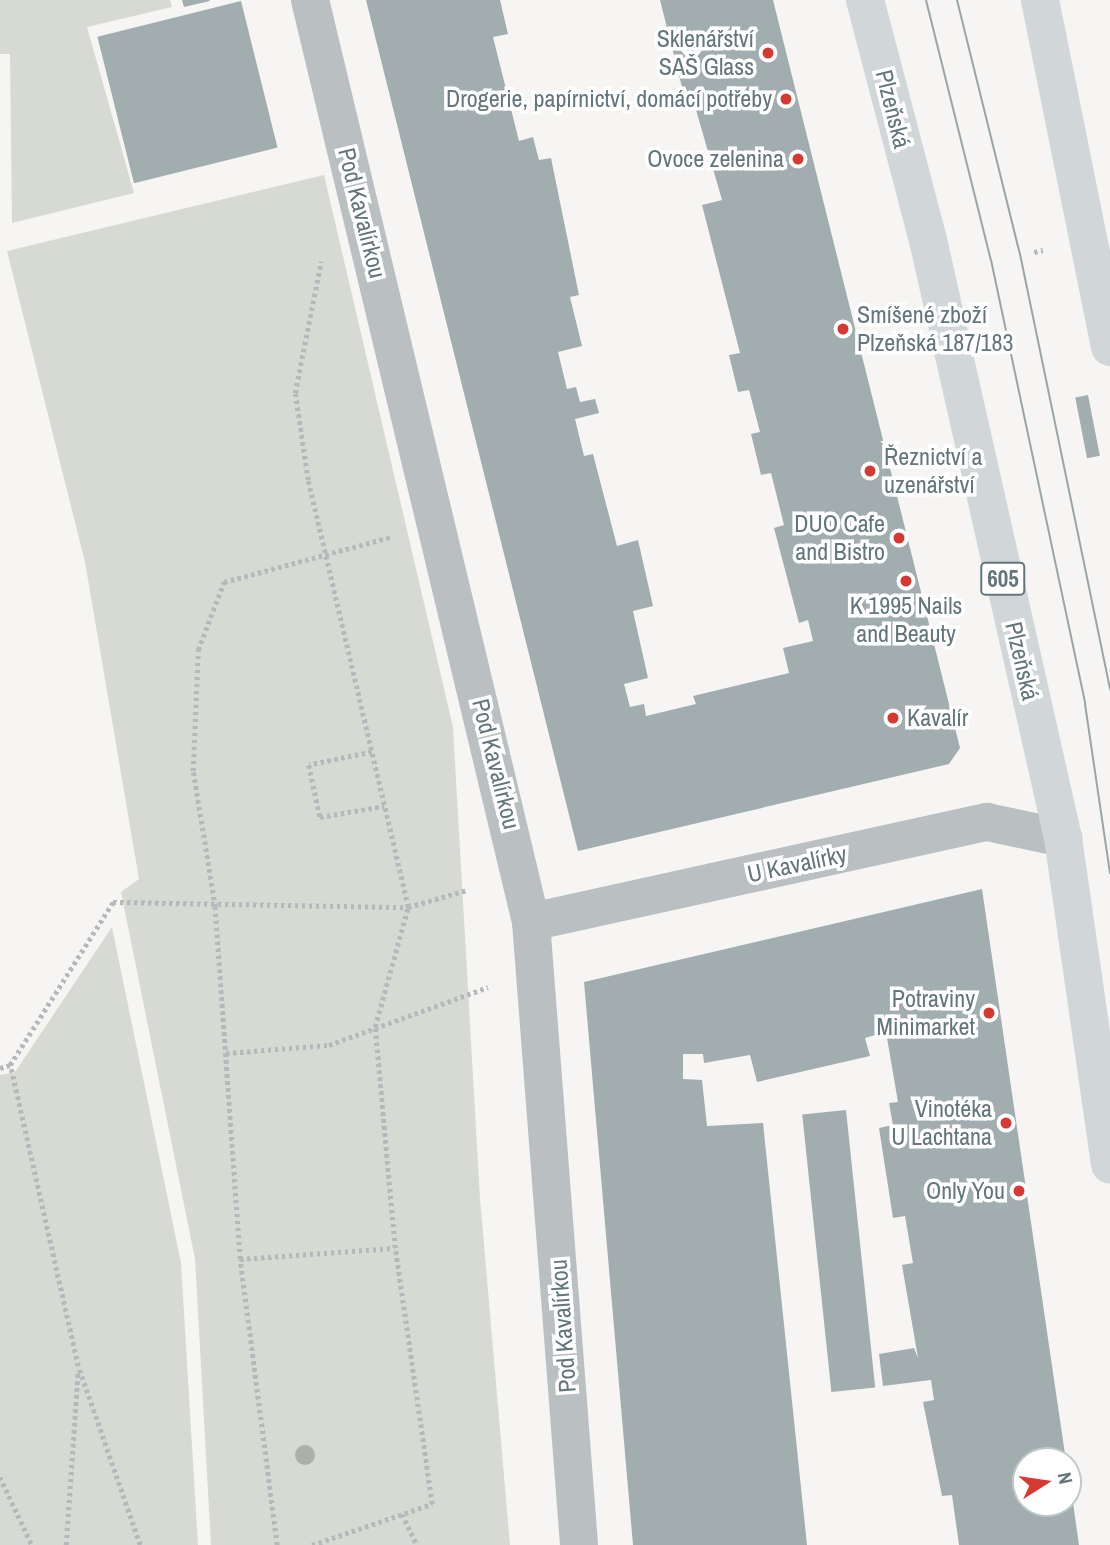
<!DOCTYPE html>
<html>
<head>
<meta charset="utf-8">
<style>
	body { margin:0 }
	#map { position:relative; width:1110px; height:1545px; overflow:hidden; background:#f6f5f3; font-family:"Archivo Narrow",sans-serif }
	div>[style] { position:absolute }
	.green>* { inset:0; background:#d6dad2 }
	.building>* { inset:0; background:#a2adaf; transform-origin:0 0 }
	.path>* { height:4.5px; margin-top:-2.25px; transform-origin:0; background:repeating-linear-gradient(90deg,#b5b9bb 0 3.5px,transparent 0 7px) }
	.minor>* { height:38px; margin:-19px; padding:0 19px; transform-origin:19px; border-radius:19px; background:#bac0c2 }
	.primary>* { height:38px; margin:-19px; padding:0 19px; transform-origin:19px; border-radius:19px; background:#d1d6d8 }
	.tram>* { height:2px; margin:-1px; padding:0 1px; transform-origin:1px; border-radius:1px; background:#9ba4a7 }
	.trees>* { width:20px; height:20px; margin:-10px; border-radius:50%; background:#abb1a5 }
	.dots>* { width:19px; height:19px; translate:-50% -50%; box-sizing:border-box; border:4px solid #fff; border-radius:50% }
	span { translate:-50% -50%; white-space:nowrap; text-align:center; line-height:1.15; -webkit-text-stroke:7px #fff; paint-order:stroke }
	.shield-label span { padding:2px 5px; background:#fff; border:2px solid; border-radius:5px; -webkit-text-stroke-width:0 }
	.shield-label { font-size:23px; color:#63767b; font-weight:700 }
	.poi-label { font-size:24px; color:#63767b }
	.right { translate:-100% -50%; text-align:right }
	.left { translate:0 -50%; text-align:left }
	.street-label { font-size:24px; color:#63767b }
	.north { position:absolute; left:1012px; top:1447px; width:70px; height:70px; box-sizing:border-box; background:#fff; border:2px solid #c1c8ca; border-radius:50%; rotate:78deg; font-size:19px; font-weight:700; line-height:28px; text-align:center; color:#63767b }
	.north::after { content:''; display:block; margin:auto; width:24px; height:32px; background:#d63932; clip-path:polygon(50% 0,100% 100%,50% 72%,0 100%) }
</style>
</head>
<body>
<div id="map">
	<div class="green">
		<i style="clip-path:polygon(0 0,170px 0,172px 7px,87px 27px,134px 193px,12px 223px,10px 54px,0 54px)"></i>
		<i style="clip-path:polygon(324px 175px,453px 727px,480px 1198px,510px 1545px,211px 1545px,195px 1259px,121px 892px,139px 879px,85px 562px,7px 251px)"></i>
		<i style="clip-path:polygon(112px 927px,181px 1263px,198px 1545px,0 1545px,0 1075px,15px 1072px)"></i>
	</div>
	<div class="building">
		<i style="clip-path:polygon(182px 0,209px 0,210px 1px,184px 7px)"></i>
		<i style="clip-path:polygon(366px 0,500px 0,508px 34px,493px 37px,519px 141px,533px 137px,539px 160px,551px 158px,579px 295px,570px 297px,582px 346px,558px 352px,567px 389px,576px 387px,580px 402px,595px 399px,599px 413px,575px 419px,584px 456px,593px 454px,617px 546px,638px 540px,653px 606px,633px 611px,648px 678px,624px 684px,630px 707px,644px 704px,646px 716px,696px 704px,693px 696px,789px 673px,783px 648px,813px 641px,808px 620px,799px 623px,774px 528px,784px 525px,771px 473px,761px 475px,751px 434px,760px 432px,749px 390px,738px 392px,729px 355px,740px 353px,702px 205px,722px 200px,692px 96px,685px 99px,660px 0,773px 0,960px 748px,949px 764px,578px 851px)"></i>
		<i style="left:241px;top:1px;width:151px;height:148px;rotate:76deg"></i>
		<i style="left:1088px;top:395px;width:62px;height:13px;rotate:79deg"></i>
		<i style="clip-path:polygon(982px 889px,1066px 1461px,1026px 1461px,1026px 1503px,1068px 1503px,1070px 1482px,1079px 1545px,959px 1545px,952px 1495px,942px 1496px,923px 1402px,934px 1400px,931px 1380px,883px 1386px,879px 1354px,914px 1348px,918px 1358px,902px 1265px,913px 1263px,905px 1216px,893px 1218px,879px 1128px,893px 1125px,889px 1103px,898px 1102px,886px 1032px,865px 1038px,870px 1056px,757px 1082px,750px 1055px,704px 1063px,703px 1054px,683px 1054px,683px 1079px,702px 1080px,707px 1126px,763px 1123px,807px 1545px,633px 1545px,584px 982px)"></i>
		<i style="left:846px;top:1110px;width:279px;height:44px;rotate:84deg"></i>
	</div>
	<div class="path">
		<i style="left:1034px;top:252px;width:9px;rotate:-13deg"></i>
		<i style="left:372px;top:752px;width:64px;rotate:168.3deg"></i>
		<i style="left:309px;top:765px;width:53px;rotate:78.1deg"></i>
		<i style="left:320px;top:817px;width:65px;rotate:-9.8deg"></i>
		<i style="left:226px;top:1053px;width:103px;rotate:-4.4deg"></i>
		<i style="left:329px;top:1045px;width:169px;rotate:-20deg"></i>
		<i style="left:0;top:1068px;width:10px;rotate:-17deg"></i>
		<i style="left:240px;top:1259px;width:155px;rotate:-4.1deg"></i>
		<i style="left:0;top:1477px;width:75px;rotate:64.8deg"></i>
		<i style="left:402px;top:1514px;width:34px;rotate:64deg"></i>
		<i style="left:66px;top:1545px;width:175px;rotate:-86.1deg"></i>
		<i style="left:140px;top:1545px;width:189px;rotate:-109.1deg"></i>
		<i style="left:78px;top:1366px;width:309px;rotate:-102.7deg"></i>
		<i style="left:10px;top:1065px;width:193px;rotate:-57.7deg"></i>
		<i style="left:113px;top:902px;width:295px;rotate:1deg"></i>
		<i style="left:408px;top:907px;width:61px;rotate:-16.1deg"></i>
		<i style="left:277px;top:1545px;width:288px;rotate:-97.4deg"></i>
		<i style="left:240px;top:1259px;width:353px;rotate:-94.1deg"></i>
		<i style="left:215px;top:907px;width:138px;rotate:-99.2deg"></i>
		<i style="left:193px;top:771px;width:121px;rotate:-87.6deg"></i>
		<i style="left:198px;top:650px;width:73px;rotate:-69.1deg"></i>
		<i style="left:224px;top:582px;width:173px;rotate:-15.1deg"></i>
		<i style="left:312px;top:1545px;width:127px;rotate:-18.9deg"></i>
		<i style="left:432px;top:1504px;width:259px;rotate:-98.2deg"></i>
		<i style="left:395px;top:1248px;width:222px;rotate:-95.2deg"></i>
		<i style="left:375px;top:1027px;width:124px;rotate:-74.6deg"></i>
		<i style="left:408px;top:907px;width:439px;rotate:-103.2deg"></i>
		<i style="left:308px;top:480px;width:88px;rotate:-98.5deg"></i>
		<i style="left:295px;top:393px;width:134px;rotate:-78.8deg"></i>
	</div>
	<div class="minor">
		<i style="left:310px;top:0;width:948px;rotate:76.52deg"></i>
		<i style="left:531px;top:922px;width:625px;rotate:85.59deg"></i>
		<i style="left:531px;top:922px;width:467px;rotate:-12.4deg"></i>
		<i style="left:987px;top:822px;width:78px;rotate:11.9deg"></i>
	</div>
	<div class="primary">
		<i style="left:865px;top:0;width:248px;rotate:75.3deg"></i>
		<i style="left:928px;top:240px;width:613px;rotate:77.28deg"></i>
		<i style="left:1063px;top:838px;width:330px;rotate:81.8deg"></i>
		<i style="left:1040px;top:0;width:354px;rotate:78.6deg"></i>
	</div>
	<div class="tram">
		<i style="left:926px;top:0;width:268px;rotate:76deg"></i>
		<i style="left:991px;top:260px;width:454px;rotate:78deg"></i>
		<i style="left:1085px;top:704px;width:171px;rotate:81.6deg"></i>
		<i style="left:957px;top:0;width:262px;rotate:76.1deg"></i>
		<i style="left:1020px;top:254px;width:445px;rotate:78.3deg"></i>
	</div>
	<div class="trees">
		<i style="left:305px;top:1455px"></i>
	</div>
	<div class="dots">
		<i style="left:768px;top:53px;background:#d63932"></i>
		<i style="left:786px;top:99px;background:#d63932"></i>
		<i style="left:798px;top:159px;background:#d63932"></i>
		<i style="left:843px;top:329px;background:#d63932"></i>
		<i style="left:870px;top:471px;background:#d63932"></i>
		<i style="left:899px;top:538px;background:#d63932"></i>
		<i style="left:906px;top:581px;background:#d63932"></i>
		<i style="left:893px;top:718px;background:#d63932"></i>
		<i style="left:989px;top:1013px;background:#d63932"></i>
		<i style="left:1006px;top:1123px;background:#d63932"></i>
		<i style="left:1019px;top:1191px;background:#d63932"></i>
	</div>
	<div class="shield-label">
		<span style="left:1003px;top:579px">605</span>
	</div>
	<div class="poi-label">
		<span class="right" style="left:754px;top:53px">Sklenářství<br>SAŠ Glass</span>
		<span class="right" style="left:772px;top:99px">Drogerie, papírnictví, domácí potřeby</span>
		<span class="right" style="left:784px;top:159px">Ovoce zelenina</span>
		<span class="left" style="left:857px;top:329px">Smíšené zboží<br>Plzeňská 187/183</span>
		<span class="left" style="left:884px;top:471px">Řeznictví a<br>uzenářství</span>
		<span class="right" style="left:885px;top:538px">DUO Cafe<br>and Bistro</span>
		<span style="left:906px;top:620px">K 1995 Nails<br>and Beauty</span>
		<span class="left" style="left:907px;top:718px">Kavalír</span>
		<span class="right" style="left:975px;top:1013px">Potraviny<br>Minimarket</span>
		<span class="right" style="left:992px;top:1123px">Vinotéka<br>U Lachtana</span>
		<span class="right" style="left:1005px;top:1191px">Only You</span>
	</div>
	<div class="street-label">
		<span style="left:893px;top:109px;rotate:76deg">Plzeňská</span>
		<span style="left:362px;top:213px;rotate:76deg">Pod Kavalírkou</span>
		<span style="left:1022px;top:661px;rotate:77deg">Plzeňská</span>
		<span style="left:496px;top:764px;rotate:76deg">Pod Kavalírkou</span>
		<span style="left:797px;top:864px;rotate:-12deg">U Kavalírky</span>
		<span style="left:563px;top:1326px;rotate:-94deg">Pod Kavalírkou</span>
	</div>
	<div class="north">N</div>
</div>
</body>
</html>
